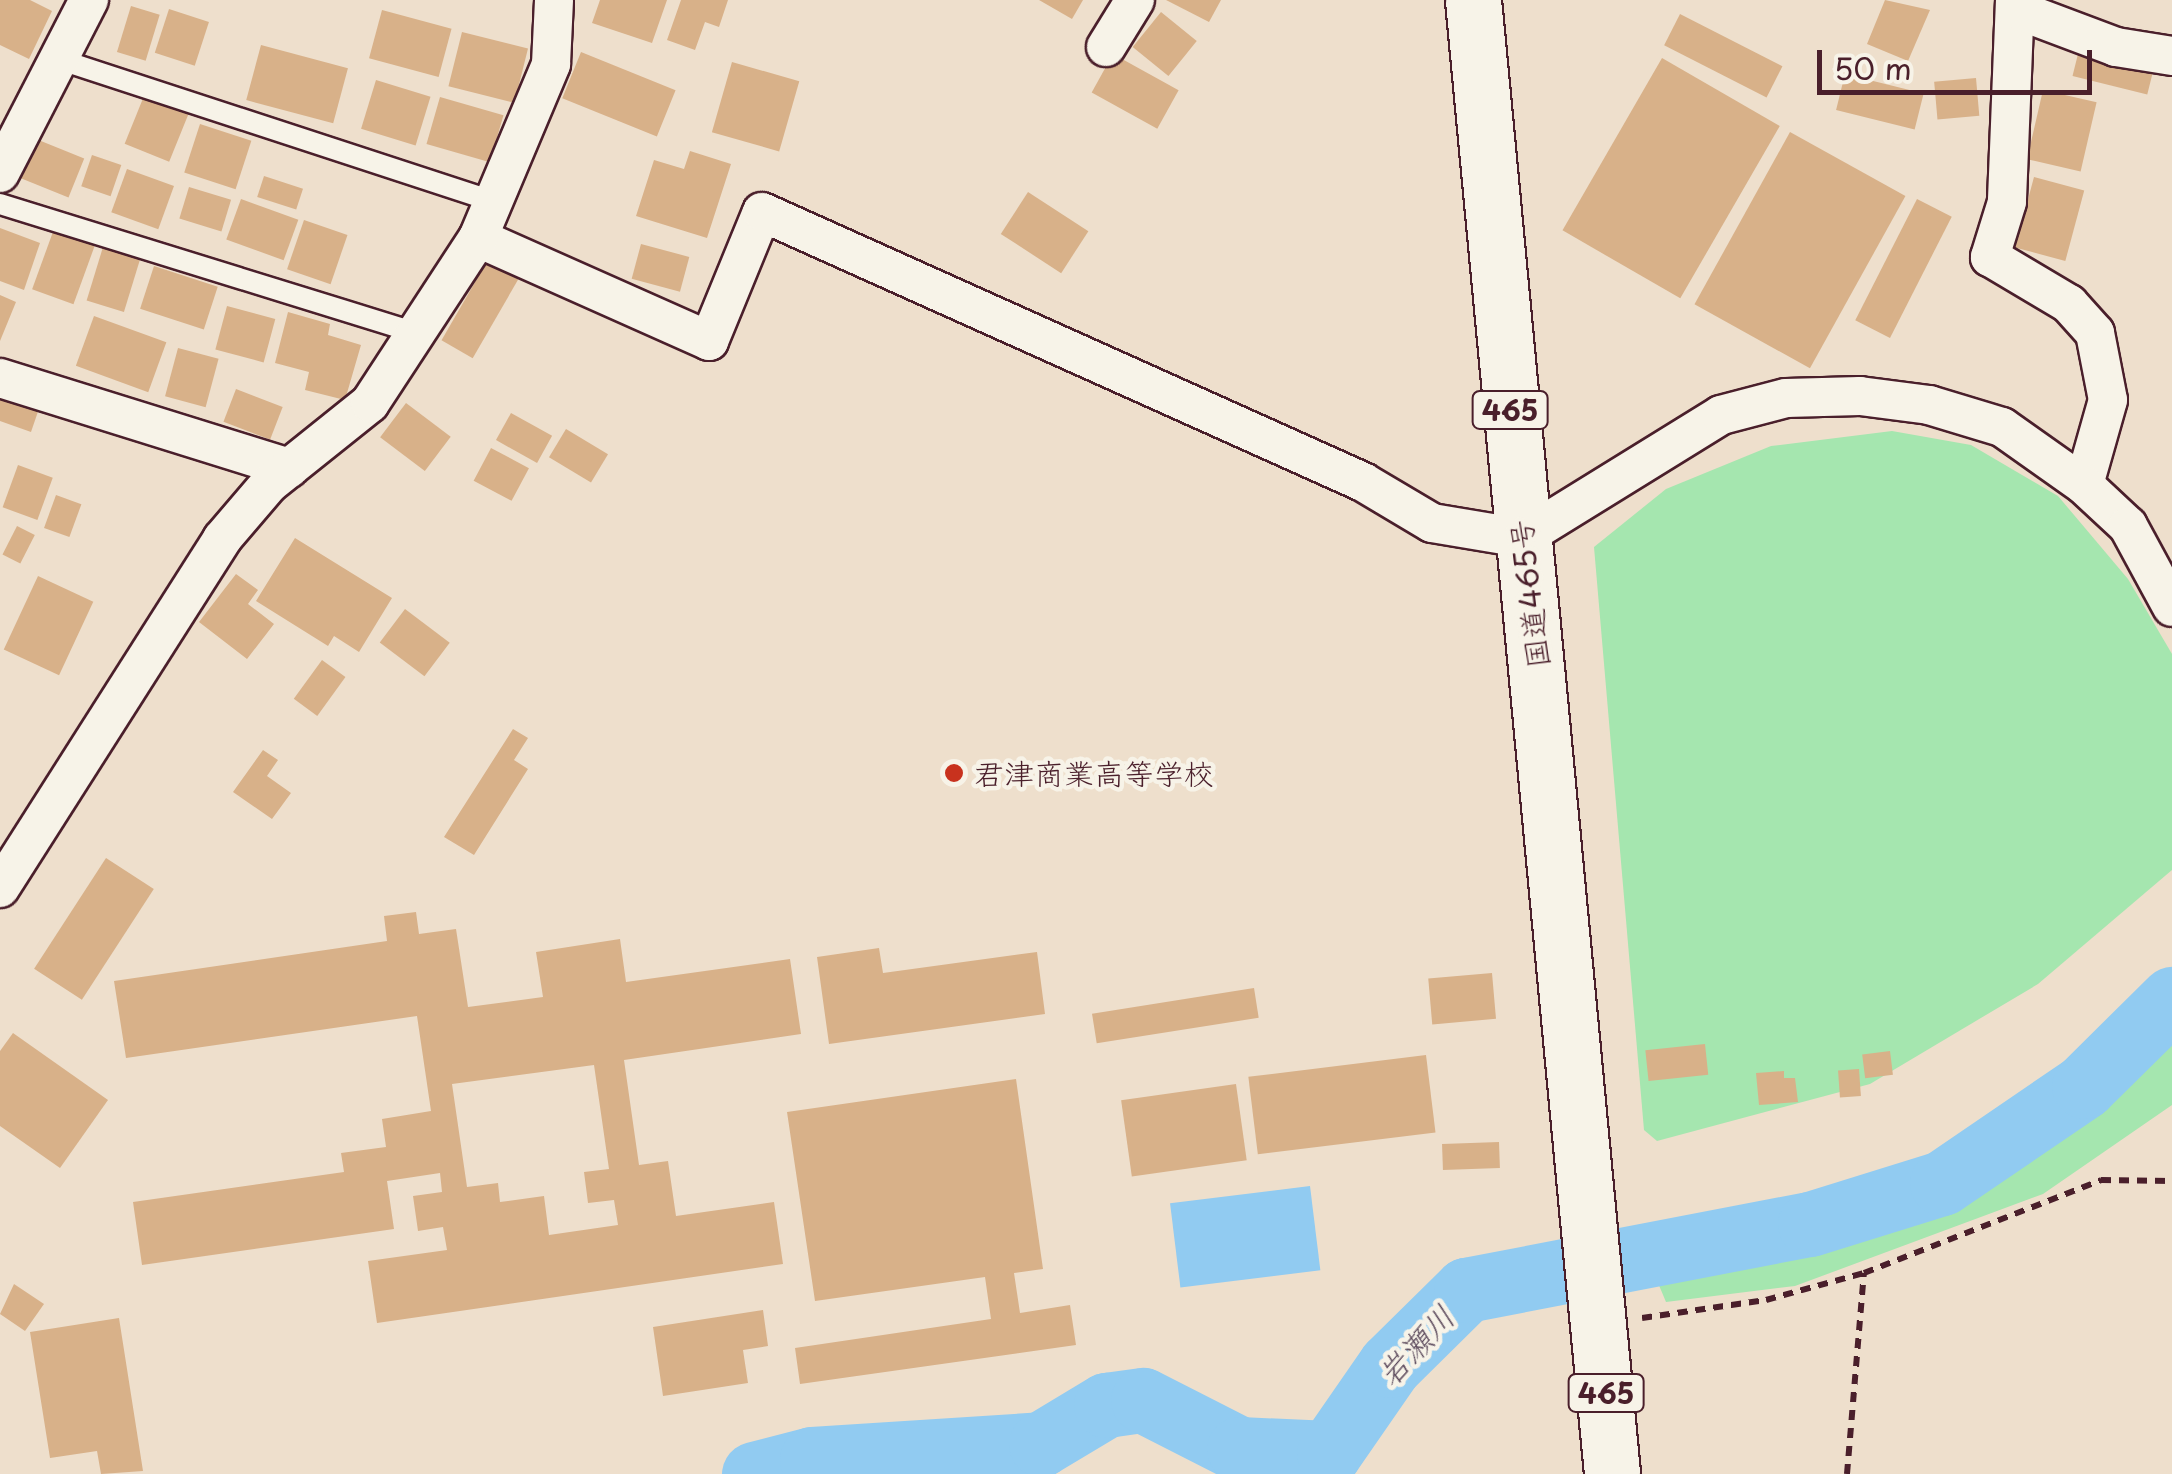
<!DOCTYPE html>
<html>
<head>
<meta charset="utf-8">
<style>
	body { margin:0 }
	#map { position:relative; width:2172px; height:1474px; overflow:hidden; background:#eedfcc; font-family:"Playpen Sans","Klee One",sans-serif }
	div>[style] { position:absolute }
	.green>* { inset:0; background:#a5e6af }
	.water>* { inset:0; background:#91cbf1; transform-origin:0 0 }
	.river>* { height:65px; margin:-32.5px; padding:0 32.5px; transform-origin:32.5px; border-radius:32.5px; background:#91cbf1 }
	.building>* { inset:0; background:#d8b189; transform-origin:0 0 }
	.path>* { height:6px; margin-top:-3px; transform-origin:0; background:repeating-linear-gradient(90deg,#4a1f2b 0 10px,transparent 0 18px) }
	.roads { filter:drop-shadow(2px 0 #4a1f2b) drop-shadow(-2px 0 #4a1f2b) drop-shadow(0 2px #4a1f2b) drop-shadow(0 -2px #4a1f2b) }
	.lane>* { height:20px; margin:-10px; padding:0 10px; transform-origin:10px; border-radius:10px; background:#f7f3e8 }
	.street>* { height:38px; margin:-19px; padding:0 19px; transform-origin:19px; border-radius:19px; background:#f7f3e8 }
	.highway>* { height:55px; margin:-27.5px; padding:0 27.5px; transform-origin:27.5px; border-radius:27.5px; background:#f7f3e8 }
	.dots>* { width:28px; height:28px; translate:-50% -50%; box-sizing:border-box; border:5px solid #f7f3e8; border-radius:50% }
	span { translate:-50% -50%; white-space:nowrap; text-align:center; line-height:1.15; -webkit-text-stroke:9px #f7f3e8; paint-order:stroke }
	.shield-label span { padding:2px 8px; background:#f7f3e8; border:2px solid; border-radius:8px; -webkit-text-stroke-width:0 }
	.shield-label { font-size:28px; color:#4a1f2b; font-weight:700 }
	.street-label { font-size:30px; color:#4a1f2b }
	.poi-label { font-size:30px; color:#4a1f2b }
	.left { translate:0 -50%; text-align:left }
	.water-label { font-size:32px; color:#5c4a5c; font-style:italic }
	.scale { position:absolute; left:1817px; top:50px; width:275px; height:45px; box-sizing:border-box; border:5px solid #4a1f2b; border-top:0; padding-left:12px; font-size:30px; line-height:35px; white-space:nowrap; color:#4a1f2b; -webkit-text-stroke:8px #f7f3e8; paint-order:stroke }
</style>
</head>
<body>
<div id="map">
	<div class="green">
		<i style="clip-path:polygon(1892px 431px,1971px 445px,2058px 496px,2128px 579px,2172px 654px,2172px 870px,2038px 984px,1870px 1084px,1657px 1141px,1644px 1130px,1594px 547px,1666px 489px,1771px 446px)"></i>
		<i style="clip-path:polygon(2172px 1015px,2172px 1105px,2043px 1194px,1795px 1286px,1666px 1302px,1653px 1271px,1677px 1249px,1931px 1171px,2052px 1110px)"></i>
	</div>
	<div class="water">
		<i style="left:1310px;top:1186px;width:85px;height:141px;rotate:83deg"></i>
	</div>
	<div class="river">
		<i style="left:754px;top:1474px;width:60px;rotate:-14.5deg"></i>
		<i style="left:812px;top:1459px;width:229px;rotate:-3.7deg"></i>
		<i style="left:1041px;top:1444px;width:76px;rotate:-31deg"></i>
		<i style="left:1106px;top:1405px;width:37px;rotate:-8deg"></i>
		<i style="left:1143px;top:1400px;width:108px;rotate:27deg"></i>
		<i style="left:1239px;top:1449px;width:90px;rotate:2.5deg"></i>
		<i style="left:1329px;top:1453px;width:107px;rotate:-55.3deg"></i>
		<i style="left:1390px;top:1365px;width:107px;rotate:-44.6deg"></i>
		<i style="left:1466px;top:1290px;width:350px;rotate:-10.9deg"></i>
		<i style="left:1810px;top:1224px;width:138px;rotate:-17.3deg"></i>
		<i style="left:1942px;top:1183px;width:172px;rotate:-34.3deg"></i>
		<i style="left:2084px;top:1086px;width:124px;rotate:-44.7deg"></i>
	</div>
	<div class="building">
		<i style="clip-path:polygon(0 0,30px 0,52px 11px,29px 59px,0 45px)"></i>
		<i style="clip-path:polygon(600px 0,667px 0,652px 43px,592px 23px)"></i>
		<i style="clip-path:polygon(681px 0,728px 0,719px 27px,705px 22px,695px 50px,667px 40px)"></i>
		<i style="clip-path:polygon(1039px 0,1083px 0,1072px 19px)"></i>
		<i style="clip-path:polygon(1166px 0,1221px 0,1209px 22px)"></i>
		<i style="clip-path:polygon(1885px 0,1930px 10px,1908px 61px,1867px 44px)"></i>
		<i style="left:131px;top:6px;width:30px;height:48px;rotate:17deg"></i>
		<i style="left:169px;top:9px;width:42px;height:46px;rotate:18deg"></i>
		<i style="left:382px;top:10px;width:72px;height:50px;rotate:15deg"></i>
		<i style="left:1161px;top:12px;width:46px;height:45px;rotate:39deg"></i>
		<i style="left:1680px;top:14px;width:115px;height:35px;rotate:27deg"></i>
		<i style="left:462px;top:32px;width:68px;height:56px;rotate:14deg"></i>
		<i style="left:2081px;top:42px;width:77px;height:35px;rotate:14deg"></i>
		<i style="left:261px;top:45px;width:90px;height:57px;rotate:15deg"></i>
		<i style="left:581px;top:52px;width:102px;height:50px;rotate:22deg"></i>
		<i style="left:1113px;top:54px;width:75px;height:44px;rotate:29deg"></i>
		<i style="left:1662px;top:58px;width:136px;height:199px;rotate:30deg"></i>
		<i style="left:732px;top:62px;width:70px;height:73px;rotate:16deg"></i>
		<i style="left:1845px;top:74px;width:81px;height:37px;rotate:14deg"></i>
		<i style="left:1976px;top:78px;width:38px;height:42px;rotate:85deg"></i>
		<i style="left:376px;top:80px;width:57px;height:51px;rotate:17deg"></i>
		<i style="left:2043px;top:90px;width:55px;height:71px;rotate:13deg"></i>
		<i style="left:146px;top:91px;width:48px;height:57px;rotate:22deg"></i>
		<i style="left:440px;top:97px;width:66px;height:49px;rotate:16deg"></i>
		<i style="left:200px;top:124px;width:54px;height:51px;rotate:18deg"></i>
		<i style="left:1790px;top:132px;width:132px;height:197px;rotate:29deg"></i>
		<i style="left:36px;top:139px;width:52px;height:42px;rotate:22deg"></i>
		<i style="clip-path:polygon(690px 151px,731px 164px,707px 238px,636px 216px,654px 160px,684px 169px)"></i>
		<i style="left:92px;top:155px;width:31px;height:33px;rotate:19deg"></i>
		<i style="left:127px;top:169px;width:50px;height:46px;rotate:20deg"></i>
		<i style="left:264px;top:176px;width:41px;height:22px;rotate:18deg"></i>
		<i style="left:2034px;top:177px;width:52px;height:73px;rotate:15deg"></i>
		<i style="left:189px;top:187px;width:44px;height:33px;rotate:17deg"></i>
		<i style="left:1028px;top:192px;width:72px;height:50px;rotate:33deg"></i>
		<i style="left:241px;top:199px;width:61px;height:43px;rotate:20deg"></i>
		<i style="left:1917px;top:199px;width:39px;height:136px;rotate:27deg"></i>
		<i style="left:304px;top:220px;width:46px;height:52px;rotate:19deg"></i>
		<i style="clip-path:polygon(0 228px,40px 243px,24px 290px,0 281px)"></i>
		<i style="left:54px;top:229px;width:44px;height:64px;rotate:20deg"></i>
		<i style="left:641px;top:244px;width:50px;height:36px;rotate:15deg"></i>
		<i style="left:103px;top:247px;width:39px;height:56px;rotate:17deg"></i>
		<i style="left:489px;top:258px;width:36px;height:95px;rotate:30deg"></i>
		<i style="left:154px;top:266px;width:67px;height:45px;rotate:18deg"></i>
		<i style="clip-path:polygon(0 295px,16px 302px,0 341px)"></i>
		<i style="left:227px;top:306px;width:50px;height:45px;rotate:15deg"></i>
		<i style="clip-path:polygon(288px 312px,330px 324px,328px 335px,361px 345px,345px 400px,305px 390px,309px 372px,275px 363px)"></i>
		<i style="left:94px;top:316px;width:77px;height:53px;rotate:20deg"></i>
		<i style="left:178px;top:348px;width:42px;height:50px;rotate:15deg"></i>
		<i style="clip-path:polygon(0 380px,44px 394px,31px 432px,0 421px)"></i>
		<i style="left:236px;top:389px;width:50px;height:35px;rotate:21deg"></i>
		<i style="left:406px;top:403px;width:56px;height:43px;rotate:37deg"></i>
		<i style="left:511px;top:413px;width:47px;height:31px;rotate:29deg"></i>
		<i style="left:566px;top:429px;width:49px;height:33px;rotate:31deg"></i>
		<i style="left:491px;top:448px;width:43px;height:37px;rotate:28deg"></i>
		<i style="left:18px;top:465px;width:37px;height:45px;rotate:20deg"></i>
		<i style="left:56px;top:495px;width:27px;height:35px;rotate:20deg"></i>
		<i style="left:17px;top:526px;width:20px;height:32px;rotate:27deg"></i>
		<i style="clip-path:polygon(295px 538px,392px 598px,359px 652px,334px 636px,328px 646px,256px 601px)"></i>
		<i style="clip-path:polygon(236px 574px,258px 590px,248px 604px,274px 624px,247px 659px,199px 622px)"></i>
		<i style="left:38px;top:576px;width:61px;height:81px;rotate:25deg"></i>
		<i style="left:405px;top:609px;width:56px;height:42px;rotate:37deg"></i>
		<i style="left:322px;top:660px;width:29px;height:48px;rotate:36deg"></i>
		<i style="clip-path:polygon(513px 729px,528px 738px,514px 760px,528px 769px,474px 855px,444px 837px)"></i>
		<i style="clip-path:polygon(263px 750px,278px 760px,267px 776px,291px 793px,272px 819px,233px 792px)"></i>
		<i style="left:106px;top:858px;width:57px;height:132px;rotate:33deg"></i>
		<i style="clip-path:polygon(evenodd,416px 912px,419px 934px,456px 929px,468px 1007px,543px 997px,536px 952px,620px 939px,626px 982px,790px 959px,801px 1034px,624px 1060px,639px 1165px,668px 1161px,676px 1216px,774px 1202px,783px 1264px,377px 1323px,368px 1261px,447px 1250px,443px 1227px,418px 1231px,413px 1196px,442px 1192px,440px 1173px,387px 1181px,394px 1229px,142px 1265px,133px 1202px,344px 1172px,341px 1153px,386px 1147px,382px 1119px,431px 1111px,417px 1016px,126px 1058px,114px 981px,387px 941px,384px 916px,416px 912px,594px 1065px,609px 1169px,584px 1172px,588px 1203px,614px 1200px,618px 1225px,549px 1235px,544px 1196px,500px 1202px,498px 1183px,467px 1187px,452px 1084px,594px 1065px)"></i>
		<i style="clip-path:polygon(879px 948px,883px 973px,1037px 952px,1045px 1014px,829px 1044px,817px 957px)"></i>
		<i style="left:1492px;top:973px;width:46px;height:64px;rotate:85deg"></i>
		<i style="left:1254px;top:988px;width:30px;height:164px;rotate:81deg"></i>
		<i style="clip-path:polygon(13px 1033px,108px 1100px,60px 1168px,0 1126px,0 1051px)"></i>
		<i style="left:1705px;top:1044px;width:31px;height:60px;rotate:84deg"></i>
		<i style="left:1890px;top:1051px;width:24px;height:28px;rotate:83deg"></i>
		<i style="left:1426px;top:1055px;width:78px;height:179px;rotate:83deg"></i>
		<i style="left:1859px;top:1069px;width:27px;height:21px;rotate:86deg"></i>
		<i style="clip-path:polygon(1784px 1071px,1784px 1078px,1795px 1078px,1798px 1102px,1759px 1105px,1756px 1073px)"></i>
		<i style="clip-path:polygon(1016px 1079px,1043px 1269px,1014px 1273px,1020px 1313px,1070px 1305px,1076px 1345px,800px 1384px,795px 1348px,991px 1319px,985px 1277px,815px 1301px,787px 1112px)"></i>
		<i style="left:1236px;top:1084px;width:77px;height:116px;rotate:82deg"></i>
		<i style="left:1499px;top:1142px;width:26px;height:57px;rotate:88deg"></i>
		<i style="clip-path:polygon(14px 1284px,44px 1304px,25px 1331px,0 1314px)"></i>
		<i style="clip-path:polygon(763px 1310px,768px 1346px,743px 1350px,748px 1383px,663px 1396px,653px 1327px)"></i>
		<i style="clip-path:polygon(119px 1318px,143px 1471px,101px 1474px,97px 1451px,50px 1458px,30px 1332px)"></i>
	</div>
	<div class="path">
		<i style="left:1642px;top:1318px;width:125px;rotate:-8.3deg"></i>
		<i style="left:1766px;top:1300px;width:102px;rotate:-15.4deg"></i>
		<i style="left:1864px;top:1273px;width:255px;rotate:-21.4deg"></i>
		<i style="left:2101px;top:1180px;width:71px;rotate:0.8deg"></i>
		<i style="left:1847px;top:1474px;width:202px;rotate:-85.2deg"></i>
	</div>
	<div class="roads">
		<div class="lane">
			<i style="left:58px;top:59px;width:460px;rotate:18.1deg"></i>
			<i style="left:0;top:204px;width:436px;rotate:17.2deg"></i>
		</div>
		<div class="street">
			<i style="left:2015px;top:0;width:202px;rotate:92.3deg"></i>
			<i style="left:2007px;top:202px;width:58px;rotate:107.2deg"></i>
			<i style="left:1990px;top:257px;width:92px;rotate:30.7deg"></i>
			<i style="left:2069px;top:304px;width:39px;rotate:48deg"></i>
			<i style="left:2095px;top:333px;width:68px;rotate:79deg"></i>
			<i style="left:2108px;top:400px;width:88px;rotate:105.8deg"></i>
			<i style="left:2015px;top:9px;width:108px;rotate:20.6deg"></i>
			<i style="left:2116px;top:47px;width:57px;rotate:9.1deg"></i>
			<i style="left:1106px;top:47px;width:55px;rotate:-58.3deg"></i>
			<i style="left:0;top:173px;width:195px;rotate:-62.8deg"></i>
			<i style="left:478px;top:238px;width:253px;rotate:24deg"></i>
			<i style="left:709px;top:341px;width:139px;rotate:-67.7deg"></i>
			<i style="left:762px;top:212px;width:659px;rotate:24.19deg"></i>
			<i style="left:1363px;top:482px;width:80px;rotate:30.7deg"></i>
			<i style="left:1432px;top:523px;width:91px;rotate:9.5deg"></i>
			<i style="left:1522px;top:538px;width:234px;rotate:-31.7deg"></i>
			<i style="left:1721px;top:415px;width:67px;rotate:-14.7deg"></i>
			<i style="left:1786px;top:398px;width:74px;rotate:-1.5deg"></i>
			<i style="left:1860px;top:396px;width:70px;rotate:7.4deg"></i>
			<i style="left:1929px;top:405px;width:76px;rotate:16.8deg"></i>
			<i style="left:2002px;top:427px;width:100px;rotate:35.3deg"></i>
			<i style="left:2084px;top:485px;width:60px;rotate:43deg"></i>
			<i style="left:2128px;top:526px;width:92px;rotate:61.5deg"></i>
			<i style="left:0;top:378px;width:303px;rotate:17.3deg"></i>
			<i style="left:0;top:888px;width:414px;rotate:-57.5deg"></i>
			<i style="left:222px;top:539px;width:72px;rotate:-49.5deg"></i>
			<i style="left:269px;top:484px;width:129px;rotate:-38.7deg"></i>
			<i style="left:370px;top:403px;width:197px;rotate:-56.8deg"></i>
			<i style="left:478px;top:238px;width:189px;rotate:-67.2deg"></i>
			<i style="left:551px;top:64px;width:64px;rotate:-87.3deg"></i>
		</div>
		<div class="highway">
			<i style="left:1473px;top:0;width:1481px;rotate:84.61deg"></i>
		</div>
	</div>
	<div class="dots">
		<i style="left:954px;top:773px;background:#c8321e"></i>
	</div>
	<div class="shield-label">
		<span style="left:1510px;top:410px">465</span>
		<span style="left:1606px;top:1393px">465</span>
	</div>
	<div class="street-label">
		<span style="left:1529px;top:594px;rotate:-97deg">国道465号</span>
	</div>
	<div class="poi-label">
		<span class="left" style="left:974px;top:773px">君津商業高等学校</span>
	</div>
	<div class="water-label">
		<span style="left:1415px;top:1345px;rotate:-47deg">岩瀬川</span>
	</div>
	<div class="scale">50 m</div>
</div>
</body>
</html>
